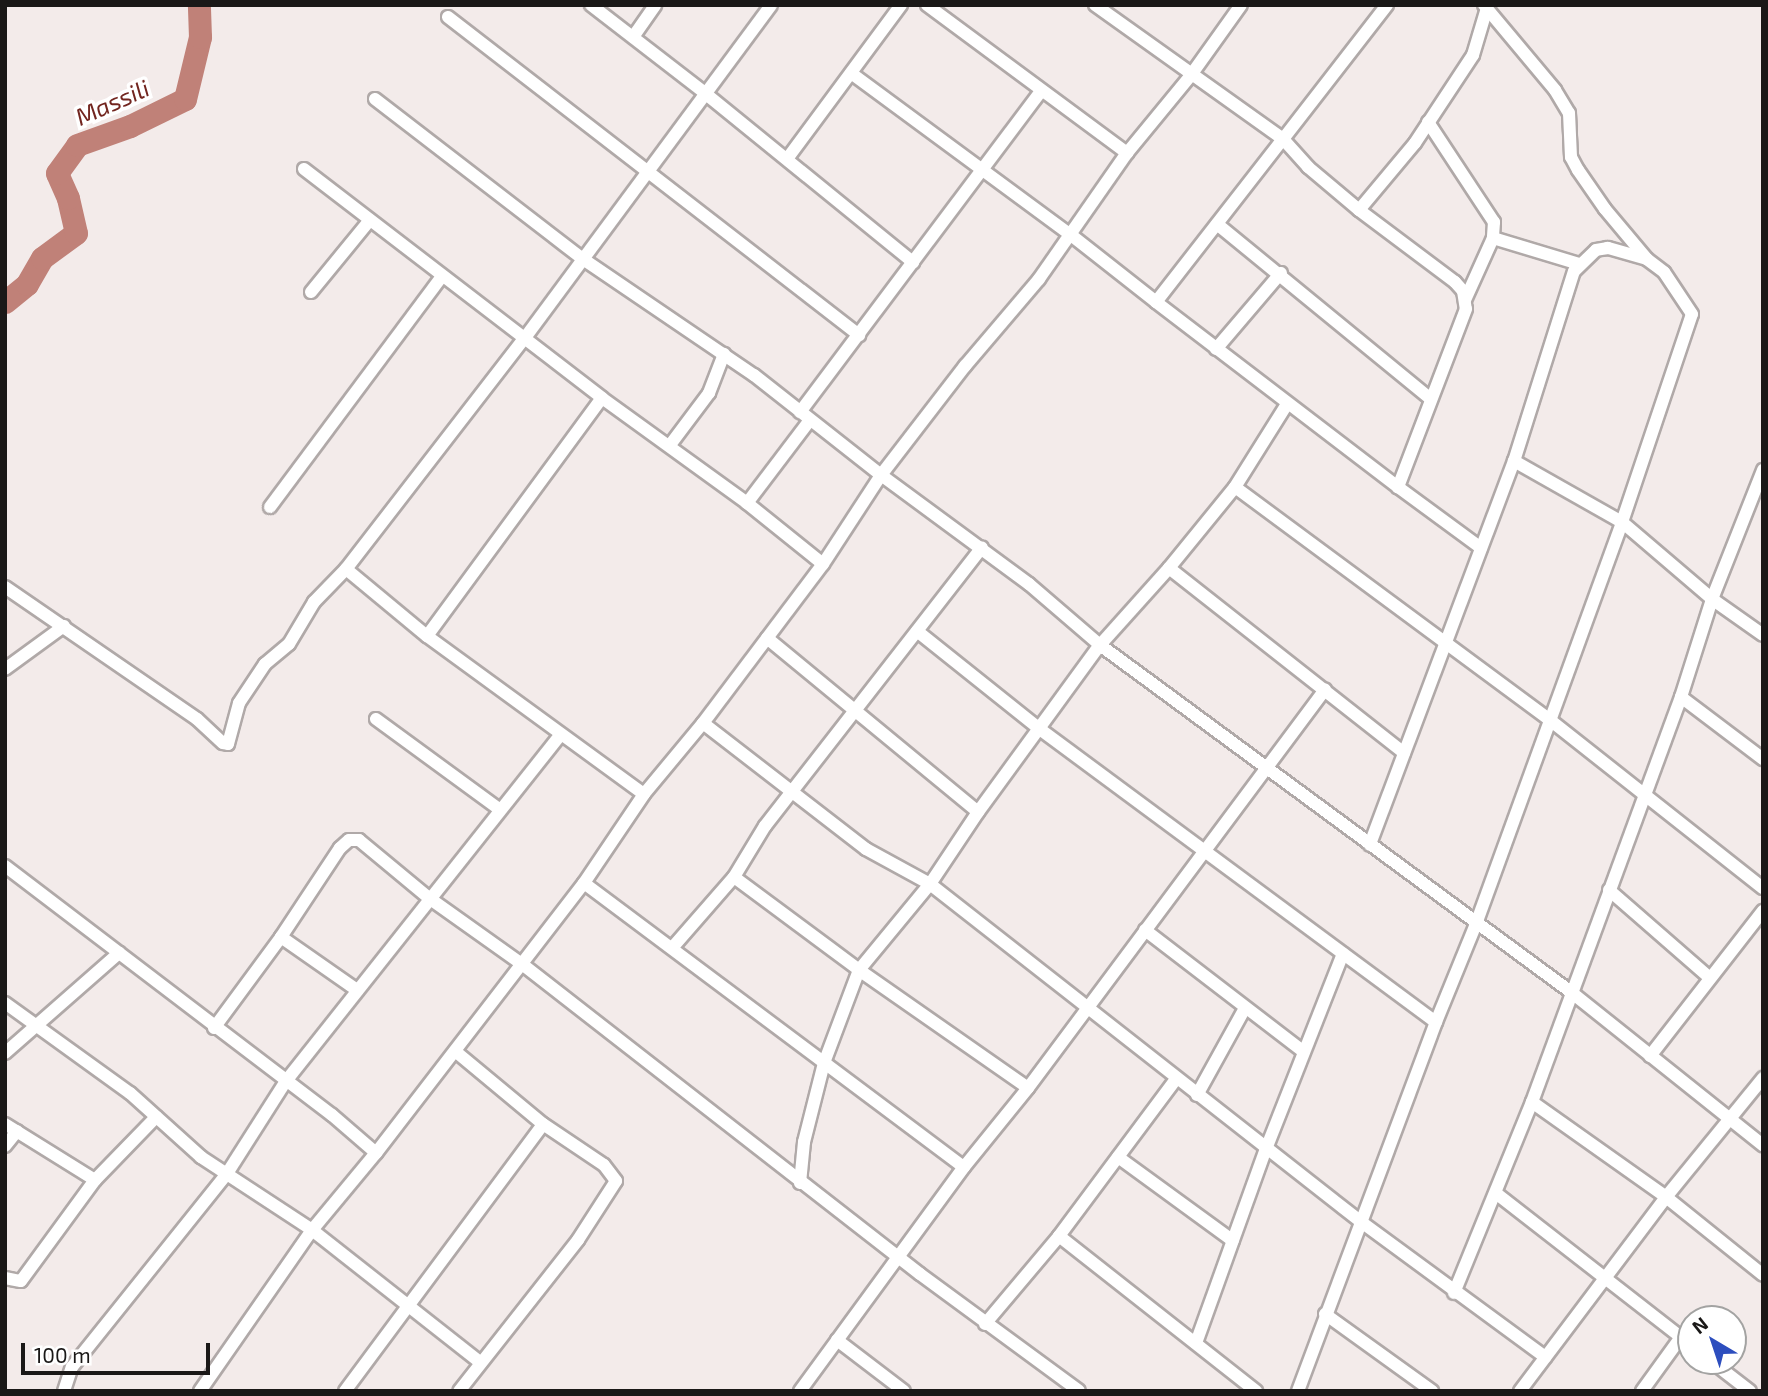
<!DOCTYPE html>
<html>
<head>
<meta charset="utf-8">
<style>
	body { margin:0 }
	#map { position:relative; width:1768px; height:1396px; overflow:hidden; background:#f3ebea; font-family:"Exo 2",sans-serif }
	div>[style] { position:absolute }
	.river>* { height:23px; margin:-11.5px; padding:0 11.5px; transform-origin:11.5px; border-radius:11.5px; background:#c08178 }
	.roads { filter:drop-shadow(2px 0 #b0a9a8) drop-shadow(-2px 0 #b0a9a8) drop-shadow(0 2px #b0a9a8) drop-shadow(0 -2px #b0a9a8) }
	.minor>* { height:12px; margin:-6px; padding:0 6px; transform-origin:6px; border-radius:6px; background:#fff }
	span { translate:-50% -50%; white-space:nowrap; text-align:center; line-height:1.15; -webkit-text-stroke:7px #fff; paint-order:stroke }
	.water-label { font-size:24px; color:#72251f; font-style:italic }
	.frame { position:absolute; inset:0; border:7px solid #1a1817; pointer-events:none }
	.north { position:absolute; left:1677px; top:1305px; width:70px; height:70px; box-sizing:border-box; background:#fff; border:2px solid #a3a3a2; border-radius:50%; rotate:321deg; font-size:19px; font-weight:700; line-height:28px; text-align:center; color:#1a1817 }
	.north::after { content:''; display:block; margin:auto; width:24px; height:32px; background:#2d4ebe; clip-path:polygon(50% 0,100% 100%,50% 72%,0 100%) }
	.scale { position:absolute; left:21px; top:1343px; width:189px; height:32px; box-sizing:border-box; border:4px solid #1a1817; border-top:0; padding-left:9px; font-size:21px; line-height:24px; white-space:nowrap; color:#1a1817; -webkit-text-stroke:5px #fff; paint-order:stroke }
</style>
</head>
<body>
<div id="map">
	<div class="river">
		<i style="left:5px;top:302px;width:28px;rotate:-39deg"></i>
		<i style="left:27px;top:284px;width:30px;rotate:-60deg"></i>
		<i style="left:42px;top:258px;width:42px;rotate:-36.3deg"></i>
		<i style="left:76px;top:233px;width:36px;rotate:-103deg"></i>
		<i style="left:68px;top:198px;width:27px;rotate:-114deg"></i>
		<i style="left:57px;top:173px;width:34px;rotate:-54deg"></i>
		<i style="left:77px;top:145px;width:56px;rotate:-19.7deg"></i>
		<i style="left:130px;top:126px;width:61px;rotate:-26.1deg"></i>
		<i style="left:185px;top:99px;width:64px;rotate:-76.4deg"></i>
		<i style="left:200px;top:37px;width:32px;rotate:-92deg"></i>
	</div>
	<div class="roads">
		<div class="minor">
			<i style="left:591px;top:5px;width:145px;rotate:37.7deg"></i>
			<i style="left:706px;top:94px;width:267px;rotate:39.1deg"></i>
			<i style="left:927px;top:5px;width:249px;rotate:36.5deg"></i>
			<i style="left:1387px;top:5px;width:170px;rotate:127.8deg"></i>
			<i style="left:1283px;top:139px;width:38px;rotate:48deg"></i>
			<i style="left:1308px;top:167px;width:67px;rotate:40.1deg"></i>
			<i style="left:1359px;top:210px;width:120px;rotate:36.9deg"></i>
			<i style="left:1455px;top:282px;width:12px;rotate:48deg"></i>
			<i style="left:1463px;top:291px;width:18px;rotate:81deg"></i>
			<i style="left:1466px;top:309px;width:191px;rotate:110.9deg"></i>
			<i style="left:1398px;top:487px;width:103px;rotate:36.3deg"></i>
			<i style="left:1484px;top:5px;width:111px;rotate:50.1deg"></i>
			<i style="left:1555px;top:90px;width:27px;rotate:59deg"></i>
			<i style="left:1569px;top:113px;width:44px;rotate:87.4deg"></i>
			<i style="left:1571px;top:157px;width:15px;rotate:62deg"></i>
			<i style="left:1578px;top:170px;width:47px;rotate:55.3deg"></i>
			<i style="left:1605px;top:209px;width:65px;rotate:50deg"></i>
			<i style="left:448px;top:17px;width:520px;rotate:37.73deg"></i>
			<i style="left:633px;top:37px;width:39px;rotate:-55deg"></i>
			<i style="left:851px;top:73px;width:273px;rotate:36.4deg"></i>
			<i style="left:1071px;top:235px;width:108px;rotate:38.2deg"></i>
			<i style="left:1156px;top:302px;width:207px;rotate:-52.1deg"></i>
			<i style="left:1283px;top:139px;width:231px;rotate:-144.5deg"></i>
			<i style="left:375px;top:99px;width:262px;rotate:37.6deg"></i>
			<i style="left:583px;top:259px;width:207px;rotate:34.2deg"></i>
			<i style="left:754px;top:375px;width:162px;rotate:38.2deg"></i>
			<i style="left:881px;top:475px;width:184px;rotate:36.4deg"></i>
			<i style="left:1029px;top:584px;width:94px;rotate:40.7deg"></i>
			<i style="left:1100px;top:645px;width:585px;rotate:36.38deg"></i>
			<i style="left:1571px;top:992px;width:246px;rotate:38.6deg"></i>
			<i style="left:1428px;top:122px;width:120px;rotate:56.6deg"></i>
			<i style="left:1494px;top:222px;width:16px;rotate:94deg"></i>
			<i style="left:1493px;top:238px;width:68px;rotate:114.3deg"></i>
			<i style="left:787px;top:159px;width:192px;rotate:-53.5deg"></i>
			<i style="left:304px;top:169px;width:376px;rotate:37.5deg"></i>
			<i style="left:602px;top:398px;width:179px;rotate:35.9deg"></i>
			<i style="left:747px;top:503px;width:97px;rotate:38.8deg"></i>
			<i style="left:1359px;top:210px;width:87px;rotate:-50.1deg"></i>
			<i style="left:1415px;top:143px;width:105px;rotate:-56.6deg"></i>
			<i style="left:1473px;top:55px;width:49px;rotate:-73.4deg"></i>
			<i style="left:1217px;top:224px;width:276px;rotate:39.3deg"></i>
			<i style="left:1493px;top:238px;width:90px;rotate:16.8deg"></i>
			<i style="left:311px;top:292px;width:93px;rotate:-50.7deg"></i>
			<i style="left:1156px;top:302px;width:305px;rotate:37.4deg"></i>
			<i style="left:1216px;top:349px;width:100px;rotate:-49.5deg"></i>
			<i style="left:800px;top:412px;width:401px;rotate:-53.1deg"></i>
			<i style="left:670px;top:445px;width:65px;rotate:-53.1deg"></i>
			<i style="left:709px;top:393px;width:42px;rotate:-69deg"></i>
			<i style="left:1514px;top:461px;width:124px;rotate:29.5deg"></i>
			<i style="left:1622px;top:522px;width:118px;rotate:40.5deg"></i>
			<i style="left:1712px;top:599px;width:62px;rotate:35.2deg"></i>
			<i style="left:1235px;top:487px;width:392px;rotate:36.5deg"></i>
			<i style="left:1550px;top:720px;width:271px;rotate:38.3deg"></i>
			<i style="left:747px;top:503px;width:104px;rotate:-52.8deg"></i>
			<i style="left:270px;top:507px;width:288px;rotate:-53.3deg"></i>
			<i style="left:1169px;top:568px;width:299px;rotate:38.2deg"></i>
			<i style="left:346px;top:569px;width:105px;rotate:39.6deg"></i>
			<i style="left:427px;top:636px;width:268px;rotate:36.1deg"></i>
			<i style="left:5px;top:587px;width:233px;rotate:34.5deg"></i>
			<i style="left:197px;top:719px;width:35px;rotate:43deg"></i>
			<i style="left:223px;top:743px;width:5px;rotate:11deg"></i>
			<i style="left:228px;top:744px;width:42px;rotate:-75deg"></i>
			<i style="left:239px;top:703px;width:47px;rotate:-56.3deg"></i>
			<i style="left:265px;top:664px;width:31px;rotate:-40deg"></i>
			<i style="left:289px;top:644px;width:49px;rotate:-59.2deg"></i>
			<i style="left:314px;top:602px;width:46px;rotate:-45.9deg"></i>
			<i style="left:346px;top:569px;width:291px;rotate:-52.3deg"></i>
			<i style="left:524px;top:339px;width:415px;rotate:-53.5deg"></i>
			<i style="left:917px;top:631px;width:159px;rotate:38.6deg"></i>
			<i style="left:1041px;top:730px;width:491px;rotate:36.5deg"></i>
			<i style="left:427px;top:636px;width:295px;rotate:-53.7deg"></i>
			<i style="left:767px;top:638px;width:273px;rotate:39.5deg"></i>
			<i style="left:5px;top:669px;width:73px;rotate:-36.1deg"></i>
			<i style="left:1681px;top:697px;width:103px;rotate:37.1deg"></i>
			<i style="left:376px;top:719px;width:152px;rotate:36.2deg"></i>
			<i style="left:703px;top:723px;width:206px;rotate:37.7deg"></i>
			<i style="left:866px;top:849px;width:73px;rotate:28.7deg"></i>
			<i style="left:930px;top:884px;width:546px;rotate:38.09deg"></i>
			<i style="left:1360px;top:1221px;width:230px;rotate:36.3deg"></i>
			<i style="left:5px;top:866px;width:411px;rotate:37.3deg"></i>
			<i style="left:332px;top:1115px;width:58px;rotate:40.8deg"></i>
			<i style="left:734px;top:877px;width:60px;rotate:-58.7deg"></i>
			<i style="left:765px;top:826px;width:353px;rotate:-52.1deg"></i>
			<i style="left:584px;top:883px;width:474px;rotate:36.8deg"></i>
			<i style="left:1609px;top:890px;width:134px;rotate:41.1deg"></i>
			<i style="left:1145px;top:930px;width:200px;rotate:37.5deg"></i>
			<i style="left:281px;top:937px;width:93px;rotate:34.9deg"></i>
			<i style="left:672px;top:948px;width:94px;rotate:-48.9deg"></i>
			<i style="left:734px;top:877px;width:156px;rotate:36.6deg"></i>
			<i style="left:859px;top:970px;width:206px;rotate:34.9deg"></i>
			<i style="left:5px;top:1003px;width:154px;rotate:35.8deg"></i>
			<i style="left:130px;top:1093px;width:96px;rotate:42deg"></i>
			<i style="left:201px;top:1157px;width:133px;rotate:33.3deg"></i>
			<i style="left:312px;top:1230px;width:214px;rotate:38.2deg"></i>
			<i style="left:214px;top:1028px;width:113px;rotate:-53.6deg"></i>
			<i style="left:281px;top:937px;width:107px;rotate:-56.5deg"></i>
			<i style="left:340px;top:848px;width:12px;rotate:-42deg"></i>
			<i style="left:349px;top:840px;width:10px"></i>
			<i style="left:359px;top:840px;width:91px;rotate:39.6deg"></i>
			<i style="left:429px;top:898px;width:114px;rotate:35.4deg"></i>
			<i style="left:522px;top:964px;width:504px;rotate:37.91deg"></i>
			<i style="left:920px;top:1274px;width:197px;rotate:36.3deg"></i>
			<i style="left:455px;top:1051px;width:114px;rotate:39.7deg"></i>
			<i style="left:543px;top:1124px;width:73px;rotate:33.9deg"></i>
			<i style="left:604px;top:1165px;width:20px;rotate:53deg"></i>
			<i style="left:616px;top:1181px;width:70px;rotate:122.8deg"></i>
			<i style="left:578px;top:1240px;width:192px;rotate:128.2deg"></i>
			<i style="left:5px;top:1053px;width:152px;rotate:-41.3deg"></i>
			<i style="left:1650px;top:1056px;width:184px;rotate:-52.1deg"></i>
			<i style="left:1197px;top:1095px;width:99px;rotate:-61.1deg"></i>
			<i style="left:1532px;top:1102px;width:164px;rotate:35.3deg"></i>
			<i style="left:1666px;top:1197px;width:124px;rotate:38.8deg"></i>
			<i style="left:5px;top:1124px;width:106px;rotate:31.9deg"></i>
			<i style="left:95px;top:1180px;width:88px;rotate:-45.9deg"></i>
			<i style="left:5px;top:1146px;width:19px;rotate:-51deg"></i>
			<i style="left:1118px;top:1157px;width:142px;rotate:36.1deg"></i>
			<i style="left:800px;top:1183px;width:41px;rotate:-84.4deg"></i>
			<i style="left:804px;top:1142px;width:81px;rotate:-75.8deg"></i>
			<i style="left:824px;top:1063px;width:99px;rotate:-69.4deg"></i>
			<i style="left:859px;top:970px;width:112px;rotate:-50.5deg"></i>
			<i style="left:930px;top:884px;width:87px;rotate:-56.3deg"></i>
			<i style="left:978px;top:812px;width:207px;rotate:-53.9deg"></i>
			<i style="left:1100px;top:645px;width:103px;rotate:-48.1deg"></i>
			<i style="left:1169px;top:568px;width:104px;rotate:-50.8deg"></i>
			<i style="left:1235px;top:487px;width:98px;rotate:-57.9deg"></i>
			<i style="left:1497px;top:1194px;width:246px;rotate:37.9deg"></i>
			<i style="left:1059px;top:1236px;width:251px;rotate:38.2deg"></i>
			<i style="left:5px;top:1278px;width:16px;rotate:11deg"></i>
			<i style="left:21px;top:1281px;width:125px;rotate:-53.8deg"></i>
			<i style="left:1454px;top:1293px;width:206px;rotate:-67.8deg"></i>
			<i style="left:1532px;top:1102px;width:432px;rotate:-69.8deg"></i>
			<i style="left:1681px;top:697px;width:103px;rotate:-72.4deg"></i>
			<i style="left:1712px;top:599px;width:139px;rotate:-68.4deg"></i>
			<i style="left:1325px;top:1314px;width:132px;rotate:35.7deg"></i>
			<i style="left:985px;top:1324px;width:115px;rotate:-49.9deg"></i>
			<i style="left:1059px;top:1236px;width:196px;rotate:-53.3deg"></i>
			<i style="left:837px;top:1340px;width:84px;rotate:37.3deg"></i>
			<i style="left:1196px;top:1343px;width:206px;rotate:-70.2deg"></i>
			<i style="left:1266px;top:1149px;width:210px;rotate:-68.5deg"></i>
			<i style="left:1711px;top:1361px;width:49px;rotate:37.6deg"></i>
			<i style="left:64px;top:1391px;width:25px;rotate:-72deg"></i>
			<i style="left:72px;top:1367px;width:250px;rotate:-51.3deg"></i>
			<i style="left:228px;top:1172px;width:108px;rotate:-57.5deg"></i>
			<i style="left:286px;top:1081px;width:441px;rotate:-51.6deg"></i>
			<i style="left:200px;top:1391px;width:196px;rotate:-55.2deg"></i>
			<i style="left:312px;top:1230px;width:100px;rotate:-50.3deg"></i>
			<i style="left:376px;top:1153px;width:341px;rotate:-52.4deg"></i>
			<i style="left:584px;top:883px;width:107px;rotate:-56deg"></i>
			<i style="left:644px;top:794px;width:92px;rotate:-50.3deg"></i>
			<i style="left:703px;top:723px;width:199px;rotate:-53deg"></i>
			<i style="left:823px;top:564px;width:106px;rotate:-56.9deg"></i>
			<i style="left:881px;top:475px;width:138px;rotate:-52.4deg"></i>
			<i style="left:965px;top:366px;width:114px;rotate:-49.6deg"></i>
			<i style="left:1039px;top:279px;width:154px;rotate:-55.1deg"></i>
			<i style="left:1127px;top:153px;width:101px;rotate:-50.6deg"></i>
			<i style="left:1191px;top:75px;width:86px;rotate:-54.5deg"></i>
			<i style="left:345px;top:1391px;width:332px;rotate:-53.4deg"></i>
			<i style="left:800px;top:1391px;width:278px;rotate:-53.8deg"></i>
			<i style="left:964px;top:1167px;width:102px;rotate:-51deg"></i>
			<i style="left:1028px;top:1088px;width:497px;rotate:-53.3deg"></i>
			<i style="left:1298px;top:1391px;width:394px;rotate:-69.5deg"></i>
			<i style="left:1436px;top:1022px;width:106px;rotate:-67.8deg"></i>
			<i style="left:1476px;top:924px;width:428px;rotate:-70deg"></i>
			<i style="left:1622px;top:522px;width:219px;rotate:-71.4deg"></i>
			<i style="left:1692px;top:314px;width:50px;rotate:-123.7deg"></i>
			<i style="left:1664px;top:272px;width:21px;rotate:-143deg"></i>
			<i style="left:1647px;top:259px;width:41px;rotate:-164.2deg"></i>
			<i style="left:1608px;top:248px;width:12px;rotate:171deg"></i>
			<i style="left:1596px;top:250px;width:30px;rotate:136deg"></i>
			<i style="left:1574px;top:271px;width:199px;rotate:107.5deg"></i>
			<i style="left:1514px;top:461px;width:410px;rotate:110.6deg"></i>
			<i style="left:1520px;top:1391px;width:243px;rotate:-53deg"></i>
			<i style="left:1666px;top:1197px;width:154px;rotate:-50.8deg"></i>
			<i style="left:1642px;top:1391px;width:67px;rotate:-54.2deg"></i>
		</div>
	</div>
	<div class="water-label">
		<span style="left:112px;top:102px;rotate:-24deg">Massili</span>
	</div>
	<div class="frame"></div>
	<div class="north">N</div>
	<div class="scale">100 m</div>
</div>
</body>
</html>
